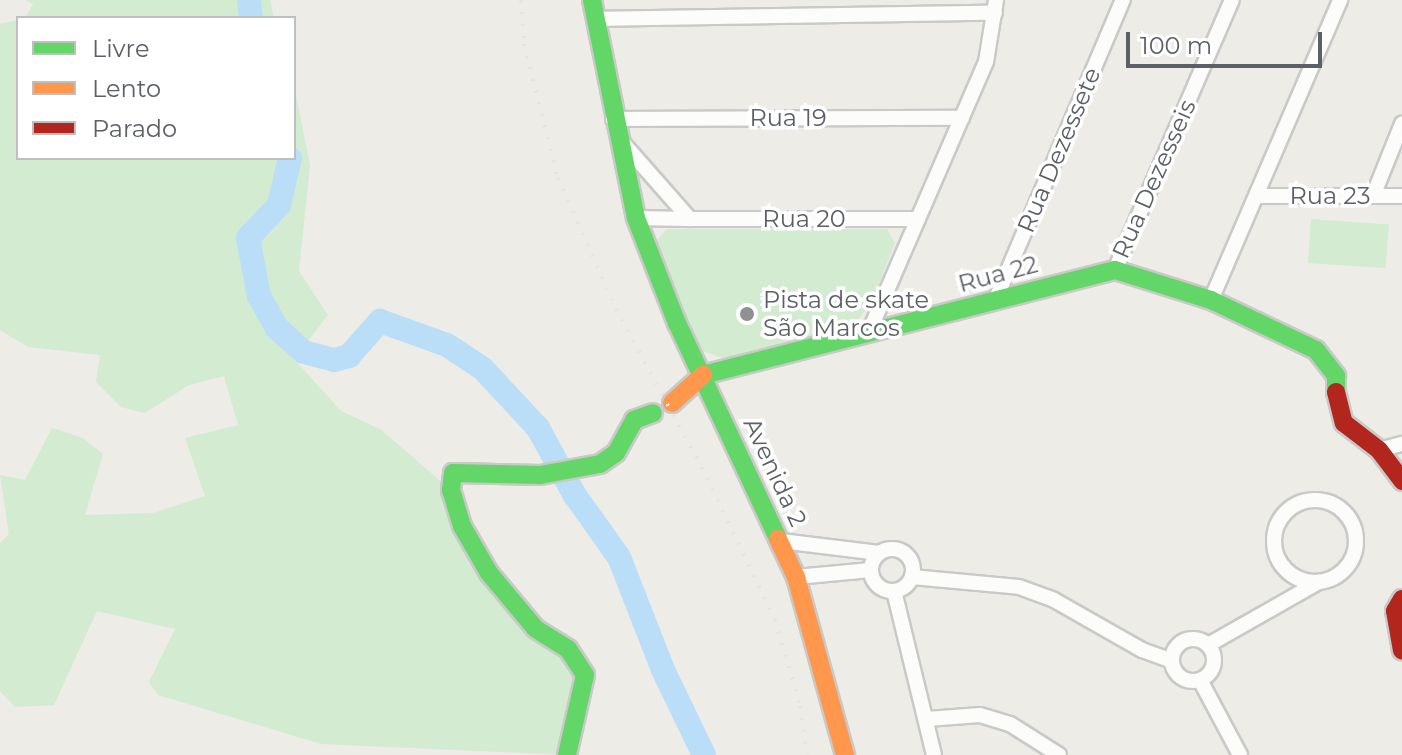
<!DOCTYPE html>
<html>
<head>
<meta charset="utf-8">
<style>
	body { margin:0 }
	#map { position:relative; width:1402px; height:755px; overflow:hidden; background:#edece7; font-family:Montserrat,sans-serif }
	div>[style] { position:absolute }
	.green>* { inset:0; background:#d3ebd0; transform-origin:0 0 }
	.river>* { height:24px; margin:-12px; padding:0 12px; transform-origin:12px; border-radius:12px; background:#bbdef8 }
	.roads { filter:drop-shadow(2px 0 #c9c9c8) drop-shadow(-2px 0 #c9c9c8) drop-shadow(0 2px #c9c9c8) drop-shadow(0 -2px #c9c9c8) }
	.street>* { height:14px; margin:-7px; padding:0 7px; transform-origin:7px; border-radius:7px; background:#fcfcfb }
	.street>.ring { margin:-7px; padding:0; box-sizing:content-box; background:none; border:14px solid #fcfcfb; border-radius:50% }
	.fast>* { height:18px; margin:-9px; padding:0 9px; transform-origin:9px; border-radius:9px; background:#63d668 }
	.slow>* { height:18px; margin:-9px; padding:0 9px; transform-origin:9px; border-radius:9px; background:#ff974d }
	.jam>* { height:18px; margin:-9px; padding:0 9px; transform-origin:9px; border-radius:9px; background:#b3261e }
	.rail>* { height:4px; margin-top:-2px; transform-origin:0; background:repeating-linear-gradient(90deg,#e4e4e3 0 2px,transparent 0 12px) }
	.dots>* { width:22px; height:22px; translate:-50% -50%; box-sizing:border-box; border:4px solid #fff; border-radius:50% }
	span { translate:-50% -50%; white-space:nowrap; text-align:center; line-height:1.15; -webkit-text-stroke:7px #fff; paint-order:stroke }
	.street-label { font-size:24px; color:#5c6066 }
	.poi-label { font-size:24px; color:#5c6066 }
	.left { translate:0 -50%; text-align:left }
	.legend { position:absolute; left:16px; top:16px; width:280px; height:144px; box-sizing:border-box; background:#fff; border:2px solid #bebfc2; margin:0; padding:10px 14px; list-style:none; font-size:24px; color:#5c6066 }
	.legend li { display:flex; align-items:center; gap:16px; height:40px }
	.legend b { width:40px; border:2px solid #bebfc2 }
	.scale { position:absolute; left:1126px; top:32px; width:196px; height:36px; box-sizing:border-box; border:4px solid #5c6066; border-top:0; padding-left:10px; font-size:24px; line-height:28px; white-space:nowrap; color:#5c6066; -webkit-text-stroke:6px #fff; paint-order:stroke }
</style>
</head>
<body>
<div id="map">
	<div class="green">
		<i style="clip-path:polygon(25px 0,270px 0,274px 18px,25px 18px,33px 4px)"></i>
		<i style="clip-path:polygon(18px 20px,18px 158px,294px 158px,294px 85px,310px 165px,299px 271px,328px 315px,294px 359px,341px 411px,380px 429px,451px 490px,462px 526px,585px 675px,567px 755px,321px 744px,158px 695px,149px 682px,175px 629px,97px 611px,54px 705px,15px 707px,0 691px,0 543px,9px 534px,0 475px,25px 480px,52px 428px,83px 438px,103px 454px,85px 515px,153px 513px,205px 496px,185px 438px,238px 425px,224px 376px,189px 385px,145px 413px,121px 407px,96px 382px,100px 355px,28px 347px,0 330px,0 24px)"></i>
		<i style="left:1311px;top:219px;width:78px;height:44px;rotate:4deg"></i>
		<i style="clip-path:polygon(667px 229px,887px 229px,895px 243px,872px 301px,851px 330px,728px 360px,703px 351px,695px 341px,655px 242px)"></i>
	</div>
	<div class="river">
		<i style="left:249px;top:0;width:18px;rotate:84deg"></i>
		<i style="left:290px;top:158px;width:48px;rotate:103.2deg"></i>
		<i style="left:279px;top:205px;width:45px;rotate:133.2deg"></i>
		<i style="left:248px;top:238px;width:59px;rotate:79.3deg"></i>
		<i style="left:259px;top:296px;width:37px;rotate:61deg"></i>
		<i style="left:277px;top:328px;width:36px;rotate:42deg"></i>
		<i style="left:304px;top:352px;width:31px;rotate:15deg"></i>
		<i style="left:334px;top:360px;width:16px;rotate:-15deg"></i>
		<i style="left:349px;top:356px;width:47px;rotate:-48.5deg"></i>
		<i style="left:380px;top:321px;width:71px;rotate:19.7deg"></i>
		<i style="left:447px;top:345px;width:43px;rotate:33.7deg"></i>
		<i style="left:483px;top:369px;width:81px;rotate:47deg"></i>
		<i style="left:538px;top:428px;width:75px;rotate:61.4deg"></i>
		<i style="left:574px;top:494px;width:77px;rotate:54.5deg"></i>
		<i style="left:619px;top:557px;width:121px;rotate:68.7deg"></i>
		<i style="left:663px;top:670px;width:94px;rotate:64.2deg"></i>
	</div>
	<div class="roads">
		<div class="street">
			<i style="left:595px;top:19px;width:400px;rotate:-0.9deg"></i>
			<i style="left:613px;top:119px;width:349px;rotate:-0.2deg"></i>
			<i style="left:622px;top:142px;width:103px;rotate:48.6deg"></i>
			<i style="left:690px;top:219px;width:54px;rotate:-178.9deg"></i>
			<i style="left:1259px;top:196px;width:143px"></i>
			<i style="left:1373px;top:196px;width:78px;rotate:-68.1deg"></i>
			<i style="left:690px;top:219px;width:228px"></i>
			<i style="left:1115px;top:270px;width:294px;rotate:-66.6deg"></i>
			<i style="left:1211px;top:300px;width:327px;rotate:-66.7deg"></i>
			<i style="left:995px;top:301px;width:327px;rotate:-67deg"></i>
			<i style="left:869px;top:332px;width:294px;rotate:-66.6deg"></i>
			<i style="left:986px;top:62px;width:63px;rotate:-80.8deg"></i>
			<i style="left:1379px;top:450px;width:24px;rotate:-15deg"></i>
			<i class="ring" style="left:1274px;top:500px;width:68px;height:68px"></i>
			<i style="left:781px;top:541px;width:99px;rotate:7deg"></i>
			<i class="ring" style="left:871px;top:549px;width:28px;height:28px"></i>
			<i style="left:796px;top:577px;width:75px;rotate:-5.3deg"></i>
			<i style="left:912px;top:577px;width:107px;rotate:5.3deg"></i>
			<i style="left:1019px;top:587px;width:37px;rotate:20deg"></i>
			<i style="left:1054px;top:600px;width:101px;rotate:29.6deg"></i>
			<i style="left:1142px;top:650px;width:32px;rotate:20deg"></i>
			<i style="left:894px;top:591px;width:169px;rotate:76.3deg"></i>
			<i class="ring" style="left:1172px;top:639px;width:28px;height:28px"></i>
			<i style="left:1208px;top:645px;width:128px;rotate:-29.6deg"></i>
			<i style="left:1200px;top:680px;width:85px;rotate:61.9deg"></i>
			<i style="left:927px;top:719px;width:53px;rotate:-4.3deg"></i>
			<i style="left:980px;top:715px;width:31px;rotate:17deg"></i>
			<i style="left:1010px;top:724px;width:58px;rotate:32.3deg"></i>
		</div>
		<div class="fast">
			<i style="left:592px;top:0;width:222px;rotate:78.6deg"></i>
			<i style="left:636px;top:218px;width:113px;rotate:68.7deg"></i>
			<i style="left:677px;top:323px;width:238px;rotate:64.9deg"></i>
			<i style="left:703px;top:375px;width:425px;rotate:-14.3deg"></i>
			<i style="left:1115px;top:270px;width:101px;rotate:17.4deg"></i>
			<i style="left:1211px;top:300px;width:116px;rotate:25.5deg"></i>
			<i style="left:1316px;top:350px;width:33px;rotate:52deg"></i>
			<i style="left:1336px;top:376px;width:16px;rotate:90deg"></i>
			<i style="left:567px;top:755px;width:82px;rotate:-77.3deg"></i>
			<i style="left:585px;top:675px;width:31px;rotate:-123deg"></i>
			<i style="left:568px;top:649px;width:39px;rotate:-148deg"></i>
			<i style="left:535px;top:628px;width:72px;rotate:-129.9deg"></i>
			<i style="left:489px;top:573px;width:54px;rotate:-119.9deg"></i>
			<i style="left:462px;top:526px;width:38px;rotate:-107deg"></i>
			<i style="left:451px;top:490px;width:17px;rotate:-83deg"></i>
			<i style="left:453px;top:473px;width:87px;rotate:1.3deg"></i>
			<i style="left:540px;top:475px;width:61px;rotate:-10.4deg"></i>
			<i style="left:600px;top:464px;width:19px;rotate:-35deg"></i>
			<i style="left:616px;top:453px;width:38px;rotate:-61deg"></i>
			<i style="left:634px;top:420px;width:20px;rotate:-20deg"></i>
		</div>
		<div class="slow">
			<i style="left:672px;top:403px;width:42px;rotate:-42.1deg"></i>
			<i style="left:778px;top:539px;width:42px;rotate:64.7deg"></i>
			<i style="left:796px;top:577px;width:185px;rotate:74.6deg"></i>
		</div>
		<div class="jam">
			<i style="left:1336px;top:392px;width:32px;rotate:76deg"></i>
			<i style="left:1344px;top:423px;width:44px;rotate:37.6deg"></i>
			<i style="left:1379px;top:450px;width:39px;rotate:53deg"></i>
			<i style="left:1402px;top:599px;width:14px;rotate:120deg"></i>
			<i style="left:1395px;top:611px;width:40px;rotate:80deg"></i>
		</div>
	</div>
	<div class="rail">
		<i style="left:521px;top:0;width:44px;rotate:86.1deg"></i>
		<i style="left:524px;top:44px;width:138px;rotate:75.8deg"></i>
		<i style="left:558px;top:178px;width:143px;rotate:66.1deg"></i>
		<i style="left:616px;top:309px;width:192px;rotate:61.7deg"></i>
		<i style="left:707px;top:478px;width:157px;rotate:64.4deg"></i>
		<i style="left:775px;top:620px;width:90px;rotate:73.8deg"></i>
		<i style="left:800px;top:706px;width:49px;rotate:81.9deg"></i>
	</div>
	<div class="dots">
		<i style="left:747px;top:314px;background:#8f9193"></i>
	</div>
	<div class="street-label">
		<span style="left:788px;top:118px">Rua 19</span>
		<span style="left:1059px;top:150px;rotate:-67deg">Rua Dezessete</span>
		<span style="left:1154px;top:179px;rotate:-66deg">Rua Dezesseis</span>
		<span style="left:1330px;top:196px">Rua 23</span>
		<span style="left:804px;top:219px">Rua 20</span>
		<span style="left:998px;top:274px;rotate:-15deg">Rua 22</span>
		<span style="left:775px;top:472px;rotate:65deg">Avenida 2</span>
	</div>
	<div class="poi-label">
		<span class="left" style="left:763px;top:314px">Pista de skate<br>São Marcos</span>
	</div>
	<ul class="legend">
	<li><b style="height:10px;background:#63d668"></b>Livre</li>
	<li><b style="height:10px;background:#ff974d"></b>Lento</li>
	<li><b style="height:10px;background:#b3261e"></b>Parado</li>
	</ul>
	<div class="scale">100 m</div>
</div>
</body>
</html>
